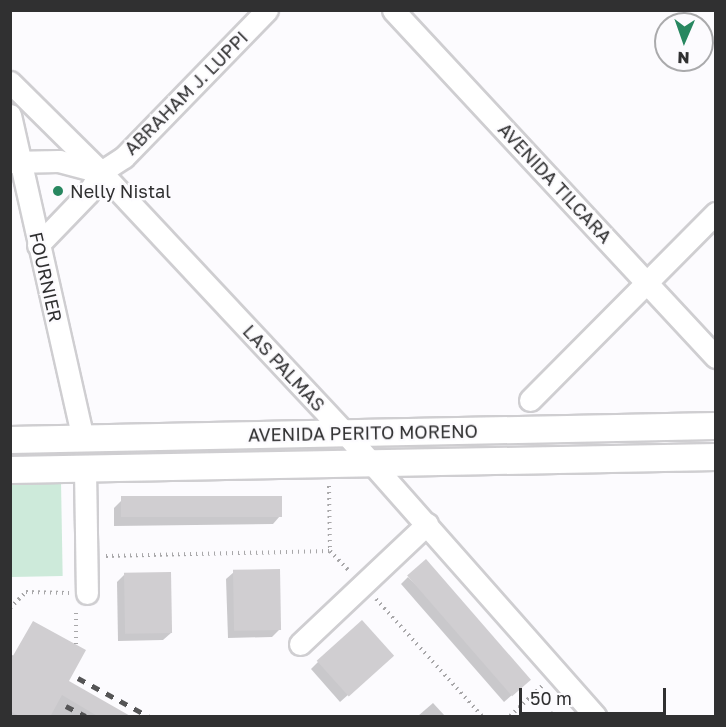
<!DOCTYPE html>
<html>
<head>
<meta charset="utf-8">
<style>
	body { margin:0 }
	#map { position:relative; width:726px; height:727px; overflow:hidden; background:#fcfbfe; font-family:"Golos Text",sans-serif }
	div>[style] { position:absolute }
	.green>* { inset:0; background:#cdeada; transform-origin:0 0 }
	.shadow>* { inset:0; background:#0003 }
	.building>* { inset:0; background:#d0ced1; transform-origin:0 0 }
	.path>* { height:4px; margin-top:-2px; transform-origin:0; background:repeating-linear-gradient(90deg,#a8a7a9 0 1.5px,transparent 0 6px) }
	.roads { filter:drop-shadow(2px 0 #cfced1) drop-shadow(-2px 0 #cfced1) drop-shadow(0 2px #cfced1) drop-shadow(0 -2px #cfced1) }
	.minor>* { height:21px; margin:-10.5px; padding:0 10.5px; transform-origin:10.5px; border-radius:10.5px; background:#fff }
	.major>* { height:26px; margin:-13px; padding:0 13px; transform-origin:13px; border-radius:13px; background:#fff }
	.rail>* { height:4.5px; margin-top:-2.25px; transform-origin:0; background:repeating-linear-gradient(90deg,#555556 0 8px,transparent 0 16px) }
	.dots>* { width:16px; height:16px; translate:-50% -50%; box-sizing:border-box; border:3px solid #fcfbfe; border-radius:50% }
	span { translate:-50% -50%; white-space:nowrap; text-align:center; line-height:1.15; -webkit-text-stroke:4.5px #fcfbfe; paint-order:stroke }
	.street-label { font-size:18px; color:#303031 }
	.poi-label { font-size:18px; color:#303031 }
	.left { translate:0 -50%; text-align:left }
	.frame { position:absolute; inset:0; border:12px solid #303031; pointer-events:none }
	.north { position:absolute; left:654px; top:12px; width:60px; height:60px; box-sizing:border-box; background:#fcfbfe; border:2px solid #aaaaac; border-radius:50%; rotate:182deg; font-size:16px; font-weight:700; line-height:24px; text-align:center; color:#303031 }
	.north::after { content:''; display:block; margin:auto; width:21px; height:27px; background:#288760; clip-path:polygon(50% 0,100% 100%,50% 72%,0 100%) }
	.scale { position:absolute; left:519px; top:688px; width:147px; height:27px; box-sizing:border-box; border:3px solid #303031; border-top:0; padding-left:8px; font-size:18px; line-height:21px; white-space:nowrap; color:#303031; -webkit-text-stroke:4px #fcfbfe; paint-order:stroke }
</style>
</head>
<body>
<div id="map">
	<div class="green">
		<i style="left:61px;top:481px;width:95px;height:51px;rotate:89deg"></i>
	</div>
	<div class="shadow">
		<i style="clip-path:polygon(122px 500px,280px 516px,273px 524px,114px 526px,114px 508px)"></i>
		<i style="clip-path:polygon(234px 572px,280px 629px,272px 637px,228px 638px,226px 579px)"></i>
		<i style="clip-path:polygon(124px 575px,171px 633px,163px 640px,118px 641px,117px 582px)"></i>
		<i style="clip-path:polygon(408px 577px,522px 686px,504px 702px,401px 584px)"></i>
		<i style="clip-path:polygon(33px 623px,67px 682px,129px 716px,10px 715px,10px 654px,14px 656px)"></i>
		<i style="clip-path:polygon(318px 662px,384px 663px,340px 702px,311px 669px)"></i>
		<i style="clip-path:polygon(433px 703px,445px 716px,418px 716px)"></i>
		<i style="clip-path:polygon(552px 711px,557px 716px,545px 716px)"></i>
	</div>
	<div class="building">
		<i style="left:282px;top:496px;width:21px;height:161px;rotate:90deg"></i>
		<i style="left:426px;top:559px;width:160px;height:25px;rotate:49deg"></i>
		<i style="left:280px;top:569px;width:61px;height:47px;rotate:89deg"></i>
		<i style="left:171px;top:572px;width:61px;height:47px;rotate:89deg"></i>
		<i style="left:362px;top:620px;width:48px;height:61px;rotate:48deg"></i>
		<i style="clip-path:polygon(33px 621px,86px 650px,69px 681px,132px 717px,99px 717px,62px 695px,50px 717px,21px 717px,10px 711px,10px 661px)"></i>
	</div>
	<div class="path">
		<i style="left:329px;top:486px;width:65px;rotate:89.1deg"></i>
		<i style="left:106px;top:556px;width:224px;rotate:-1.3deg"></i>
		<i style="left:330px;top:551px;width:29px;rotate:46deg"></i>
		<i style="left:376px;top:599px;width:158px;rotate:47.8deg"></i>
		<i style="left:10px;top:608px;width:23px;rotate:-45deg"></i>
		<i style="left:26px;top:592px;width:43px;rotate:1.3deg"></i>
		<i style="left:76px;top:644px;width:36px;rotate:-90deg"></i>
		<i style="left:510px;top:716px;width:45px;rotate:-43.2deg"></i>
	</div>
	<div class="roads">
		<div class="minor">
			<i style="left:393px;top:10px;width:474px;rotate:47.1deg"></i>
			<i style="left:10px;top:82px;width:128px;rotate:44.7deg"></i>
			<i style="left:101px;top:172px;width:357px;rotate:46.9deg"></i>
			<i style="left:345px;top:433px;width:378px;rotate:48.5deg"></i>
			<i style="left:10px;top:115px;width:332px;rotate:77.3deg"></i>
			<i style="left:10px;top:162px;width:49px;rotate:-1.2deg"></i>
			<i style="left:59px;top:161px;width:42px;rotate:15deg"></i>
			<i style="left:38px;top:245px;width:72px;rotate:-46.1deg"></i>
			<i style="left:88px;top:193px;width:25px;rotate:-58deg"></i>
			<i style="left:101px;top:172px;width:27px;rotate:-33deg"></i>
			<i style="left:124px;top:157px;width:205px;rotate:-45.8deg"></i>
			<i style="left:530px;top:400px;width:264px;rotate:-45.2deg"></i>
			<i style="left:85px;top:469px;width:124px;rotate:89.1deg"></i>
			<i style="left:300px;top:644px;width:175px;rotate:-43.4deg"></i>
		</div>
		<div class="major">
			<i style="left:10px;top:440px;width:706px;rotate:-1.14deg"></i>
			<i style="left:10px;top:470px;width:706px;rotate:-1.05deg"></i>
		</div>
	</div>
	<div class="rail">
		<i style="left:78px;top:678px;width:80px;rotate:28.5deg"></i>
		<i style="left:66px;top:706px;width:22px;rotate:27deg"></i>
	</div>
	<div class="dots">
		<i style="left:58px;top:191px;background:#288760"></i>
	</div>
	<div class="street-label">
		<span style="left:186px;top:93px;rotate:-45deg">ABRAHAM J. LUPPI</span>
		<span style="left:555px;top:183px;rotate:47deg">AVENIDA TILCARA</span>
		<span style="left:46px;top:277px;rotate:77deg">FOURNIER</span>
		<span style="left:284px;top:368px;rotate:47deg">LAS PALMAS</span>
		<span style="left:363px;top:433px;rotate:-1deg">AVENIDA PERITO MORENO</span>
	</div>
	<div class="poi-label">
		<span class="left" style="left:70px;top:191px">Nelly Nistal</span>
	</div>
	<div class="frame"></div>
	<div class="north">N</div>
	<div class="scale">50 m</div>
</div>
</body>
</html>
